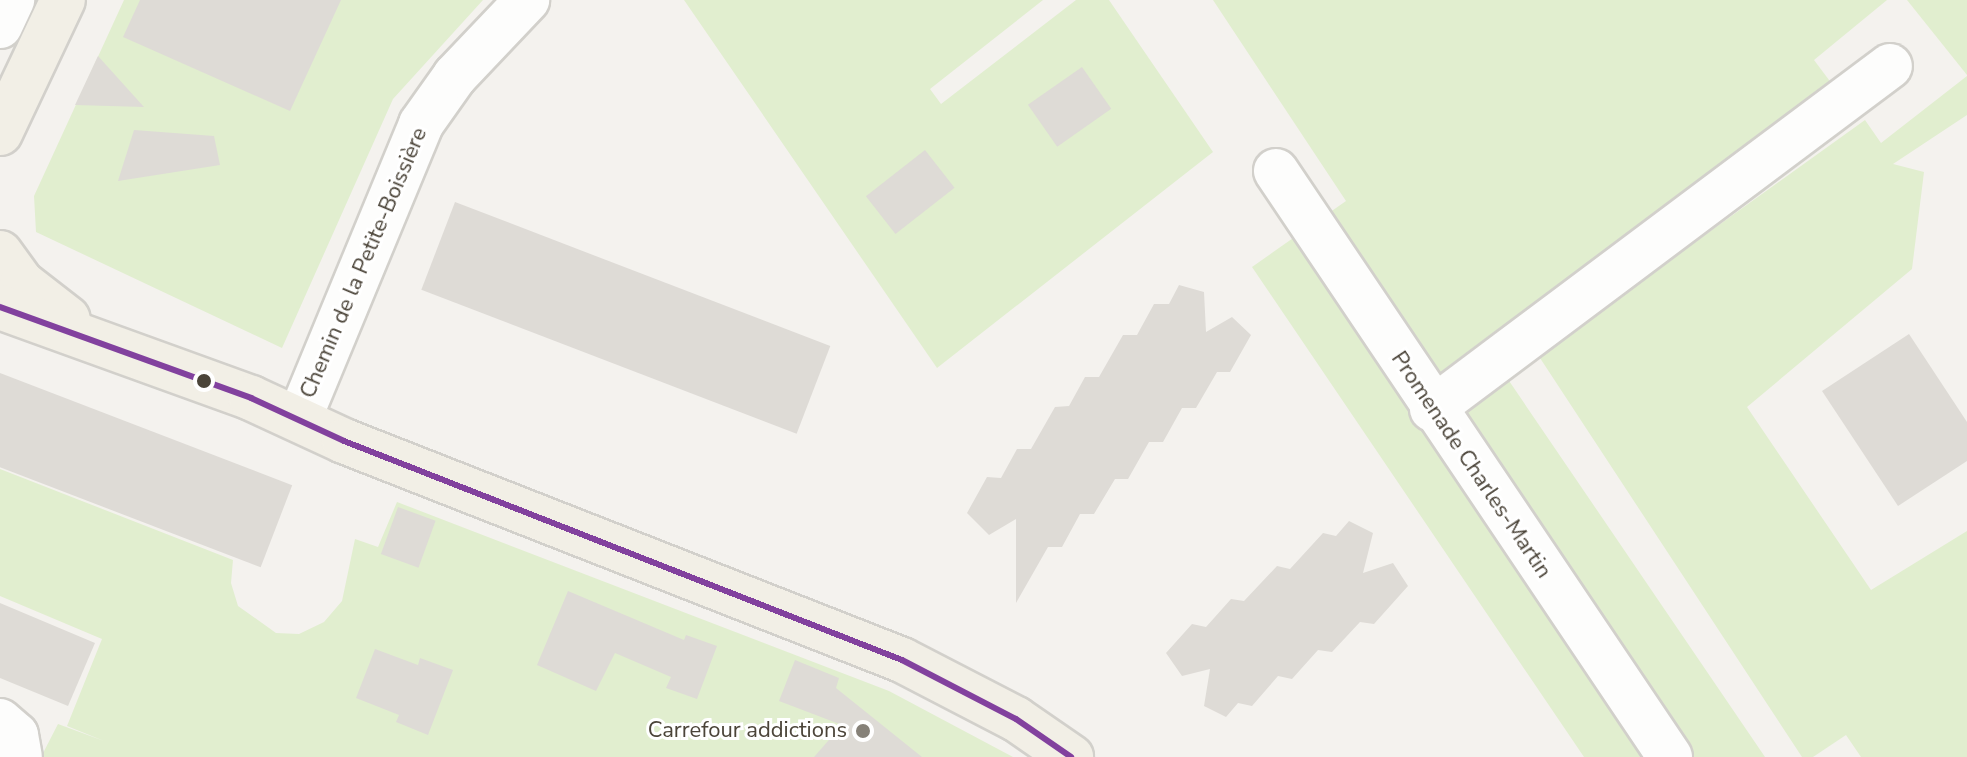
<!DOCTYPE html>
<html>
<head>
<meta charset="utf-8">
<style>
	body { margin:0 }
	#map { position:relative; width:1967px; height:757px; overflow:hidden; background:#f4f2ee; font-family:"Nunito Sans",sans-serif }
	div>[style] { position:absolute }
	.green>* { inset:0; background:#e1eecf }
	.building>* { inset:0; background:#dedbd6; transform-origin:0 0 }
	.roads { filter:drop-shadow(2px 0 #d2d0cb) drop-shadow(-2px 0 #d2d0cb) drop-shadow(0 2px #d2d0cb) drop-shadow(0 -2px #d2d0cb) }
	.minor>* { height:44px; margin:-22px; padding:0 22px; transform-origin:22px; border-radius:22px; background:#fdfdfc }
	.major>* { height:44px; margin:-22px; padding:0 22px; transform-origin:22px; border-radius:22px; background:#f2efe6 }
	.bus-1>* { height:6px; margin:-3px; padding:0 3px; transform-origin:3px; border-radius:3px; background:#82419e }
	.dots>* { width:22px; height:22px; translate:-50% -50%; box-sizing:border-box; border:4px solid #fff; border-radius:50% }
	span { translate:-50% -50%; white-space:nowrap; text-align:center; line-height:1.15; -webkit-text-stroke:6px #fff; paint-order:stroke }
	.street-label { font-size:22px; color:#4b4439 }
	.poi-label { font-size:22px; color:#4b4439 }
	.right { translate:-100% -50%; text-align:right }
</style>
</head>
<body>
<div id="map">
	<div class="green">
		<i style="clip-path:polygon(124px 0,483px 0,393px 99px,282px 348px,36px 232px,34px 196px)"></i>
		<i style="clip-path:polygon(684px 0,1043px 0,930px 89px,941px 104px,1076px 0,1109px 0,1213px 152px,937px 368px)"></i>
		<i style="clip-path:polygon(1213px 0,1887px 0,1814px 60px,1832px 84px,1488px 350px,1765px 757px,1584px 757px,1252px 267px,1346px 201px)"></i>
		<i style="clip-path:polygon(1907px 0,1967px 0,1967px 75px)"></i>
		<i style="clip-path:polygon(1967px 76px,1967px 115px,1893px 164px,1924px 172px,1912px 269px,1747px 407px,1871px 590px,1967px 531px,1967px 757px,1861px 757px,1846px 735px,1813px 757px,1802px 757px,1538px 355px,1865px 120px,1881px 143px)"></i>
		<i style="clip-path:polygon(0 469px,233px 560px,231px 583px,238px 606px,276px 633px,299px 634px,324px 622px,342px 601px,355px 539px,378px 547px,397px 502px,889px 691px,1013px 757px,41px 757px,58px 724px,104px 741px,67px 726px,102px 639px,0 596px)"></i>
	</div>
	<div class="building">
		<i style="clip-path:polygon(140px 0,341px 0,290px 111px,123px 37px)"></i>
		<i style="clip-path:polygon(98px 56px,144px 107px,75px 105px)"></i>
		<i style="left:1082px;top:67px;width:51px;height:66px;rotate:55deg"></i>
		<i style="clip-path:polygon(134px 130px,214px 136px,220px 165px,118px 181px)"></i>
		<i style="left:925px;top:150px;width:48px;height:75px;rotate:52deg"></i>
		<i style="left:455px;top:202px;width:402px;height:94px;rotate:21deg"></i>
		<i style="clip-path:polygon(1179px 285px,1204px 292px,1206px 332px,1232px 317px,1251px 335px,1230px 372px,1217px 372px,1196px 408px,1182px 408px,1163px 442px,1149px 442px,1128px 479px,1115px 479px,1094px 514px,1080px 514px,1062px 547px,1048px 547px,1016px 603px,1016px 519px,989px 535px,967px 513px,987px 477px,1001px 478px,1017px 449px,1031px 449px,1055px 407px,1069px 406px,1085px 377px,1099px 377px,1123px 335px,1137px 335px,1154px 304px,1169px 304px)"></i>
		<i style="clip-path:polygon(1909px 334px,1967px 422px,1967px 461px,1898px 506px,1822px 391px)"></i>
		<i style="left:0;top:373px;width:313px;height:88px;rotate:21deg"></i>
		<i style="left:398px;top:507px;width:40px;height:50px;rotate:20deg"></i>
		<i style="clip-path:polygon(1349px 521px,1373px 533px,1363px 573px,1393px 563px,1408px 586px,1374px 624px,1360px 622px,1332px 652px,1318px 650px,1292px 679px,1278px 676px,1252px 706px,1238px 703px,1226px 717px,1204px 706px,1210px 669px,1182px 676px,1166px 653px,1192px 624px,1206px 627px,1231px 599px,1244px 601px,1277px 566px,1290px 569px,1323px 533px,1336px 536px)"></i>
		<i style="clip-path:polygon(568px 591px,684px 640px,686px 635px,717px 646px,697px 699px,666px 688px,671px 677px,615px 653px,596px 691px,537px 665px)"></i>
		<i style="clip-path:polygon(0 603px,95px 643px,68px 706px,0 678px)"></i>
		<i style="clip-path:polygon(375px 649px,418px 665px,420px 658px,453px 670px,428px 735px,396px 722px,399px 715px,356px 698px)"></i>
		<i style="clip-path:polygon(795px 660px,839px 678px,836px 688px,922px 757px,814px 757px,842px 725px,779px 701px)"></i>
	</div>
	<div class="roads">
		<div class="minor">
			<i style="left:0;top:26px;width:29px;rotate:-65deg"></i>
			<i style="left:1276px;top:171px;width:706px;rotate:56.08deg"></i>
			<i style="left:1432px;top:409px;width:572px;rotate:-36.83deg"></i>
			<i style="left:299px;top:419px;width:319px;rotate:-67.5deg"></i>
			<i style="left:421px;top:124px;width:59px;rotate:-54.7deg"></i>
			<i style="left:455px;top:76px;width:105px;rotate:-46.5deg"></i>
			<i style="left:0;top:721px;width:21px;rotate:41deg"></i>
			<i style="left:16px;top:735px;width:22px;rotate:80deg"></i>
		</div>
		<div class="major">
			<i style="left:0;top:133px;width:147px;rotate:-64.7deg"></i>
			<i style="left:0;top:253px;width:37px;rotate:54deg"></i>
			<i style="left:22px;top:283px;width:58px;rotate:38deg"></i>
			<i style="left:0;top:307px;width:267px;rotate:19.9deg"></i>
			<i style="left:251px;top:398px;width:102px;rotate:24.8deg"></i>
			<i style="left:344px;top:441px;width:599px;rotate:21.43deg"></i>
			<i style="left:902px;top:660px;width:128px;rotate:27.4deg"></i>
			<i style="left:1016px;top:719px;width:67px;rotate:34.6deg"></i>
		</div>
	</div>
	<div class="bus-1">
		<i style="left:0;top:307px;width:267px;rotate:19.9deg"></i>
		<i style="left:251px;top:398px;width:102px;rotate:24.8deg"></i>
		<i style="left:344px;top:441px;width:599px;rotate:21.43deg"></i>
		<i style="left:902px;top:660px;width:128px;rotate:27.4deg"></i>
		<i style="left:1016px;top:719px;width:67px;rotate:34.6deg"></i>
	</div>
	<div class="dots">
		<i style="left:204px;top:381px;background:#4b4439"></i>
		<i style="left:863px;top:731px;background:#868178"></i>
	</div>
	<div class="street-label">
		<span style="left:364px;top:263px;rotate:-67deg">Chemin de la Petite-Boissière</span>
		<span style="left:1471px;top:465px;rotate:56deg">Promenade Charles-Martin</span>
	</div>
	<div class="poi-label">
		<span class="right" style="left:847px;top:731px">Carrefour addictions</span>
	</div>
</div>
</body>
</html>
